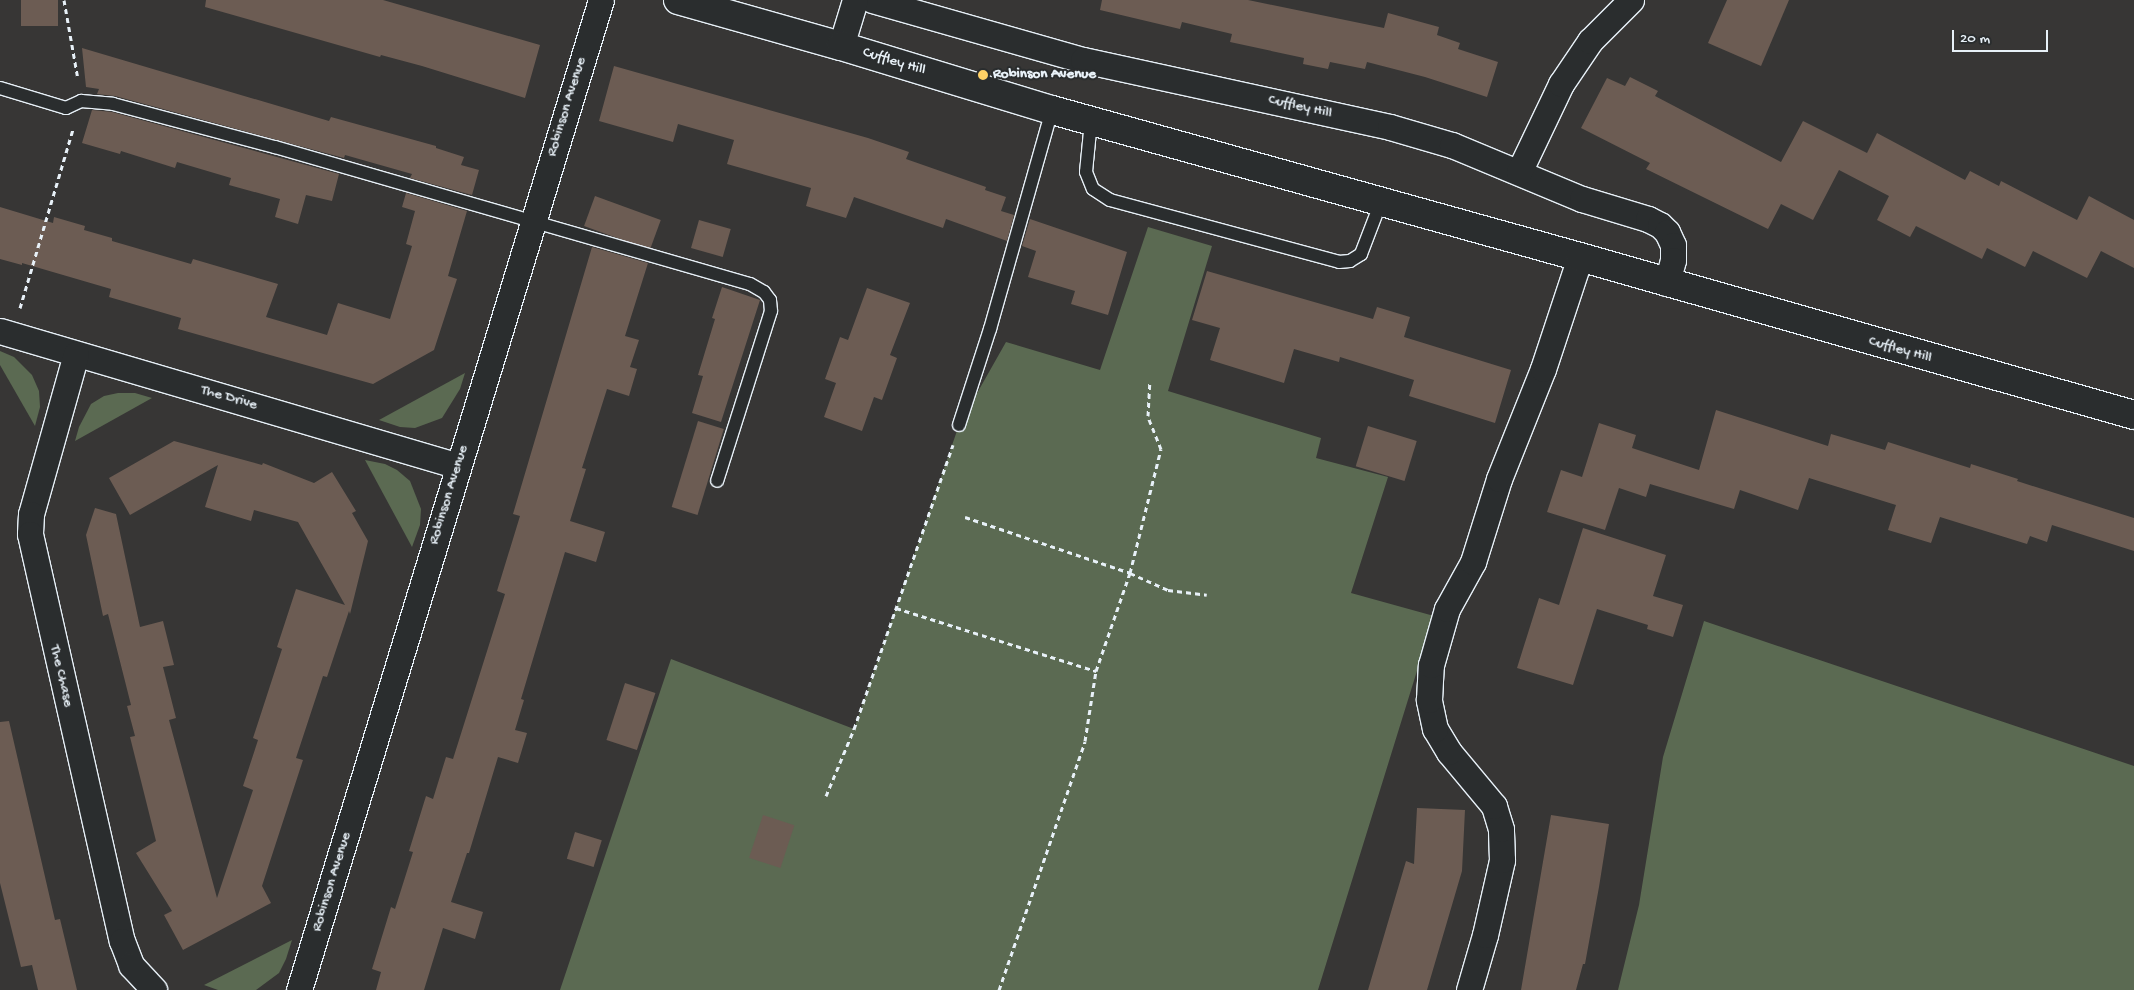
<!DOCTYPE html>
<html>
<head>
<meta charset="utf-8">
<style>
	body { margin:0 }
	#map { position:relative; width:2134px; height:990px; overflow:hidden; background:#373635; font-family:"Gochi Hand",sans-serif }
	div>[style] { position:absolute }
	.green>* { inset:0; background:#5b6a52 }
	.building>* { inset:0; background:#6c5c53; transform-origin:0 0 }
	.path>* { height:3px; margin-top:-1.5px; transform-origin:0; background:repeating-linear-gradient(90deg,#e8f1f8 0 5px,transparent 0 9px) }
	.roads { filter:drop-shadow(1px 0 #e8f1f8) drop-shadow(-1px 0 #e8f1f8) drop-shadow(0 1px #e8f1f8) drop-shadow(0 -1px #e8f1f8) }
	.lane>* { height:12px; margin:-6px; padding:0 6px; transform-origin:6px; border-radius:6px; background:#2a2d2e }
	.street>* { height:25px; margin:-12.5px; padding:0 12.5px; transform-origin:12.5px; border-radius:12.5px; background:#2a2d2e }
	.secondary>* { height:28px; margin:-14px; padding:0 14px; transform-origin:14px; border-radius:14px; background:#2a2d2e }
	.dots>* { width:14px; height:14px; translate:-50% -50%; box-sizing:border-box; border:2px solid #2a2d2e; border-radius:50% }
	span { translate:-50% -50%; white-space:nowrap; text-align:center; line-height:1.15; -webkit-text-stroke:4px #2a2d2e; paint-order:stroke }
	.street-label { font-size:15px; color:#e8f1f8 }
	.poi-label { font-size:15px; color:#e8f1f8; font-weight:700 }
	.left { translate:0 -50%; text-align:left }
	.scale { position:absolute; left:1952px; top:30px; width:96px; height:22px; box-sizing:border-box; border:2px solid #e8f1f8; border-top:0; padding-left:6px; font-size:15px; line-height:18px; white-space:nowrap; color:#e8f1f8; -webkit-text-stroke:4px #2a2d2e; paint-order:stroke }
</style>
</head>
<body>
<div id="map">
	<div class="green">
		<i style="clip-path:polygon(1148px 227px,1212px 246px,1168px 391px,1321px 438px,1316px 458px,1388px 477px,1351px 593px,1434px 616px,1318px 990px,560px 990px,671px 659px,854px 729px,959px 425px,1006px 342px,1100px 370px)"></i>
		<i style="clip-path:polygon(0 351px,14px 357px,32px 375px,39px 391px,40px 407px,35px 426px,0 365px)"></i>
		<i style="clip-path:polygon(465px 373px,460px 389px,442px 418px,415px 428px,400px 427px,379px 420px)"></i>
		<i style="clip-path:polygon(118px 393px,135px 393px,152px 398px,75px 441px,79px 427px,91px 404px,104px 396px)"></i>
		<i style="clip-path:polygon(365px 460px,385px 464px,397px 470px,410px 481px,421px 509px,420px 525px,412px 547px)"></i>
		<i style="clip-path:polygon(1704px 621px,2134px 766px,2134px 990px,1618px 990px,1639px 905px,1663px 757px)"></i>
		<i style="clip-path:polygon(292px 940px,286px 959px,279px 973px,256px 990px,218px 990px,204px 985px)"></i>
	</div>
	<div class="building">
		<i style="left:21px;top:0;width:37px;height:26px"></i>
		<i style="clip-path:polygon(206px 0,383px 0,540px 45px,525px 98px,422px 66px,381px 55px,380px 57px,205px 7px)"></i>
		<i style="clip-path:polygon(1102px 0,1248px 0,1384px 28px,1388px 13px,1439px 27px,1437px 35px,1460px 43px,1458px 49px,1498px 62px,1487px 97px,1425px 77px,1367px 62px,1365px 69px,1330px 62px,1328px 69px,1303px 64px,1304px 58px,1230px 42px,1232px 34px,1182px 22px,1180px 29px,1100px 10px)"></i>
		<i style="clip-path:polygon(1727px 0,1789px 0,1761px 66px,1708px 43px)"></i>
		<i style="clip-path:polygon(82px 48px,329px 121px,331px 117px,436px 146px,436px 148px,464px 157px,461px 165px,479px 170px,472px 195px,410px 178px,412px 174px,345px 155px,344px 158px,115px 96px,97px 94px,99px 89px,86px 87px)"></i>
		<i style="clip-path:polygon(614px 66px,868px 138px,909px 152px,906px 159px,986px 187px,985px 190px,1006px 197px,1001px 211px,1014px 215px,1007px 241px,946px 219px,943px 228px,854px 197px,846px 218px,806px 206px,811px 188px,727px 164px,734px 140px,678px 124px,673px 142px,599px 121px)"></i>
		<i style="clip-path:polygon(1630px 77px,1658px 91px,1655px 96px,1781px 162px,1803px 121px,1867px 153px,1877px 133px,1965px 180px,1970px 171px,1999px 186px,2001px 181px,2077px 220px,2089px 196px,2134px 220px,2134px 268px,2101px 251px,2087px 278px,2033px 251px,2025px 267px,1987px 248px,1982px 259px,1916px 226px,1910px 237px,1877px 220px,1889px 196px,1839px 170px,1813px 220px,1781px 204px,1768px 229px,1646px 169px,1650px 163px,1581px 128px,1607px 78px,1625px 86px)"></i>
		<i style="clip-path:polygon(92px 110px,112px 112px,339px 174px,332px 201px,306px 195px,298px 224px,275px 217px,280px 199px,229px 185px,231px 178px,177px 162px,175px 168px,121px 151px,120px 154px,82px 143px)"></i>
		<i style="clip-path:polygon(406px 193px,467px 211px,448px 276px,457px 279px,434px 350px,373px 384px,178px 329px,181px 318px,109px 297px,111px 289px,22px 263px,22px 265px,0 259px,0 207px,53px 223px,54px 217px,85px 226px,84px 230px,112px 238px,112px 241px,191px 264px,193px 259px,278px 284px,266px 317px,327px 335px,338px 303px,390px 319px,412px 246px,406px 244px,415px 211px,402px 207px)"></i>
		<i style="left:595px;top:196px;width:70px;height:32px;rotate:20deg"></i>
		<i style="clip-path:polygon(1030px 219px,1127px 252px,1108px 315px,1071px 304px,1075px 291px,1028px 277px,1036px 251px,1022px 246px)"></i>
		<i style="left:699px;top:220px;width:33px;height:29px;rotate:16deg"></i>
		<i style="clip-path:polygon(592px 247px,648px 263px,625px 336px,639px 340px,630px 367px,637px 369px,629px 396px,607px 389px,582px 468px,586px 469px,570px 521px,605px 532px,596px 562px,565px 552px,521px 699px,524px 700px,515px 730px,527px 733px,518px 763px,498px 757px,469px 853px,467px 853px,451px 902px,483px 912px,475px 939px,443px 928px,424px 990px,376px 990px,381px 972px,372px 969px,391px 907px,395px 909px,413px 852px,409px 851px,426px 796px,433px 799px,446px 757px,453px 759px,505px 594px,497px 591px,520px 516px,513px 514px)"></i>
		<i style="clip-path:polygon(1207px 271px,1373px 319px,1377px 307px,1410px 317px,1404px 337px,1511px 370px,1495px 423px,1409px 396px,1414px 380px,1340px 357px,1339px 362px,1294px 349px,1284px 383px,1210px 360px,1220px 328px,1192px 320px)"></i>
		<i style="clip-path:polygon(722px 287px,760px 300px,721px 422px,692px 413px,703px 376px,698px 375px,715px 319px,712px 318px)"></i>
		<i style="clip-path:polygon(867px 288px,910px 303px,890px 355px,897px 358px,882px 400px,874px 397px,862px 431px,824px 417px,836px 383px,825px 379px,840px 337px,848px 340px)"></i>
		<i style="clip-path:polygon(1716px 410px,1828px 446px,1831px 434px,1885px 450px,1888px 442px,1970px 468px,1971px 464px,2018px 479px,2017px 481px,2134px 518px,2134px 551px,2052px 525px,2047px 542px,2030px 536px,2027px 544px,1940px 517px,1931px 543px,1888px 530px,1896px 505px,1809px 478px,1798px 510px,1740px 490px,1734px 509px,1650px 484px,1646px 497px,1619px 488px,1605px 530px,1547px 512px,1561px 470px,1582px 477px,1599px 423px,1636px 435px,1632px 448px,1699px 470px)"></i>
		<i style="left:698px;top:421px;width:27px;height:90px;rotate:17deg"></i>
		<i style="left:1368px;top:426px;width:51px;height:42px;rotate:17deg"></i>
		<i style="clip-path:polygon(174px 441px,262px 465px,263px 463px,314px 483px,332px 472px,356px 511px,352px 513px,368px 541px,350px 614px,349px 611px,327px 677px,323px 676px,296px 758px,303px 760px,262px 886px,271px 903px,183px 950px,164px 915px,172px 911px,136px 853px,156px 841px,130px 737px,135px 736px,127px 706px,131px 705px,108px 614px,103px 616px,86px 535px,95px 508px,116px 514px,140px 627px,163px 621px,174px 665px,163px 667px,176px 718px,169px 720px,217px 898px,253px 790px,243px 786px,258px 740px,253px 738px,282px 649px,277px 647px,296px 589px,345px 605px,298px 522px,254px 510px,251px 521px,205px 507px,218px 465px,130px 515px,109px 478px)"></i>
		<i style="clip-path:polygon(1583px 528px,1666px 555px,1653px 596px,1683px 605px,1673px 637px,1647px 629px,1648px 625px,1597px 609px,1573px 685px,1517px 668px,1539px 598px,1559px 605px)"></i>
		<i style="left:625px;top:683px;width:32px;height:60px;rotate:18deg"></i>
		<i style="clip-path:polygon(9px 721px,55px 920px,60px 919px,77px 990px,38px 990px,32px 965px,21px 967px,0 883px,0 722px)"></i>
		<i style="clip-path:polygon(1417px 808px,1465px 810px,1462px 871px,1427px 990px,1368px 990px,1406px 861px,1414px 864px)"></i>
		<i style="left:763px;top:815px;width:33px;height:45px;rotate:18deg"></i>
		<i style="clip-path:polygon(1551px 815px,1609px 824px,1599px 887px,1585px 964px,1583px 964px,1576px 990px,1521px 990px)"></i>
		<i style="left:575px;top:832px;width:28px;height:28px;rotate:17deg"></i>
	</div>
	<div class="path">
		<i style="left:64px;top:0;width:80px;rotate:80deg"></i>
		<i style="left:20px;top:308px;width:187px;rotate:-73.5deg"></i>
		<i style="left:965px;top:517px;width:174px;rotate:18.7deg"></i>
		<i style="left:1130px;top:573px;width:42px;rotate:24.1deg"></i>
		<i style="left:1168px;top:590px;width:39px;rotate:7deg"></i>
		<i style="left:896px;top:608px;width:210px;rotate:17.5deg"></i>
		<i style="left:826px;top:796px;width:73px;rotate:-67.3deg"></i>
		<i style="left:854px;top:729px;width:301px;rotate:-70.8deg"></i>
		<i style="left:999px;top:990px;width:263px;rotate:-70.9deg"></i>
		<i style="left:1085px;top:741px;width:71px;rotate:-81.1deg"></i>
		<i style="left:1096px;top:671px;width:104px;rotate:-70.9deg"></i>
		<i style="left:1130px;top:573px;width:128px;rotate:-76deg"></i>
		<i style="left:1161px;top:449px;width:35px;rotate:-112deg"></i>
		<i style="left:1148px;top:416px;width:34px;rotate:-87deg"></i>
	</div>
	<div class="roads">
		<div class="lane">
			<i style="left:0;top:88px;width:69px;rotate:16.9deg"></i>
			<i style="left:66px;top:108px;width:17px;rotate:-25deg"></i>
			<i style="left:81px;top:101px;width:32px;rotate:5deg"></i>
			<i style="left:113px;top:104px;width:168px;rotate:14.9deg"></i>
			<i style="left:275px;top:147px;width:494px;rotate:16.1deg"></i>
			<i style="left:750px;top:284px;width:16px;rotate:30deg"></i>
			<i style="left:764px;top:292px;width:10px;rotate:53deg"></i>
			<i style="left:770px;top:300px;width:11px;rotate:85deg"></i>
			<i style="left:771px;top:311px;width:178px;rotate:107.6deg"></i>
			<i style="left:1091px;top:121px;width:51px;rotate:95.6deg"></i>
			<i style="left:1086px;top:172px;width:18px;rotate:68deg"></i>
			<i style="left:1093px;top:189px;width:20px;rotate:33deg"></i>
			<i style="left:1110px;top:200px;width:237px;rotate:15.1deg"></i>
			<i style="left:1339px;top:262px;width:11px;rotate:-5deg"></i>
			<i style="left:1350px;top:261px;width:13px;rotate:-32deg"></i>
			<i style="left:1361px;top:254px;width:56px;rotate:-69deg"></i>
			<i style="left:959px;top:425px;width:101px;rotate:-72.1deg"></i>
			<i style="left:990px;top:329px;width:228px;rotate:-74.2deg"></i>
		</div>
		<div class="street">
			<i style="left:872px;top:0;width:219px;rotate:15.9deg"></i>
			<i style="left:1083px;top:60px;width:314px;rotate:12.3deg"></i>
			<i style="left:1390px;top:127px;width:65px;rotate:16.2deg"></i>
			<i style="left:1452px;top:145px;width:141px;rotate:22.6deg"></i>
			<i style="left:1582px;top:199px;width:69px;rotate:16.9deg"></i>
			<i style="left:1648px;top:219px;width:13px;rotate:27deg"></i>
			<i style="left:1660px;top:225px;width:10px;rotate:45deg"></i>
			<i style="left:1667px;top:232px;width:14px;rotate:65deg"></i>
			<i style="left:1673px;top:245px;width:15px;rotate:90deg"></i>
			<i style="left:1673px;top:260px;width:24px;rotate:105deg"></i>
			<i style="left:841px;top:46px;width:48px;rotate:-73.1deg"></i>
			<i style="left:1519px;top:172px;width:98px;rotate:-64.5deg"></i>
			<i style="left:1561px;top:84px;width:52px;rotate:-56deg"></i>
			<i style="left:1590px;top:41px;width:58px;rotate:-45deg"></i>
			<i style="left:0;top:331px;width:477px;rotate:16.4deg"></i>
			<i style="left:76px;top:354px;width:166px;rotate:105.7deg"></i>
			<i style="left:31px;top:514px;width:20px;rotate:93deg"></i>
			<i style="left:30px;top:534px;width:417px;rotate:77.3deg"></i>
			<i style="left:122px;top:941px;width:26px;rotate:69deg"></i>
			<i style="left:131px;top:965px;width:34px;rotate:47deg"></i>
			<i style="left:299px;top:990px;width:1035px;rotate:-73.04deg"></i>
			<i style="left:1469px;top:990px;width:57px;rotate:-73.8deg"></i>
			<i style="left:1485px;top:935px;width:77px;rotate:-77.2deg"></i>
			<i style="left:1502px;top:860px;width:31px;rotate:-92deg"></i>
			<i style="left:1501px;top:829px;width:24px;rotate:-107deg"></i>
			<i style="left:1494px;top:806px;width:70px;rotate:-129.8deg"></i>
			<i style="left:1449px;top:752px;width:27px;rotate:-121deg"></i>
			<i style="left:1435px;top:729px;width:30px;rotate:-102deg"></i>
			<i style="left:1429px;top:700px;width:35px;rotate:-87deg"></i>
			<i style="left:1431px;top:665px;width:58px;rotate:-74.1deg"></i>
			<i style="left:1447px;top:609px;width:54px;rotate:-61deg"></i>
			<i style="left:1473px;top:562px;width:87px;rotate:-72.6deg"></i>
			<i style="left:1499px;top:479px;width:118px;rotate:-68.2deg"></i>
			<i style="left:1543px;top:369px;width:118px;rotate:-71.7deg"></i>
		</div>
		<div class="secondary">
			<i style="left:678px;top:0;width:169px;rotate:15.8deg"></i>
			<i style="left:841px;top:46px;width:220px;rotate:16.9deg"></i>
			<i style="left:1052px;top:110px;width:548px;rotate:15.56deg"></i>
			<i style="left:1580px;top:257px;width:576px;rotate:15.92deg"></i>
		</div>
	</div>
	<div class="dots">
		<i style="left:983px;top:75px;background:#ffd166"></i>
	</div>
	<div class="street-label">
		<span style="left:894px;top:62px;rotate:17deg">Cuffley Hill</span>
		<span style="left:567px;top:107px;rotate:-73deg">Robinson Avenue</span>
		<span style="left:1300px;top:107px;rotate:13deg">Cuffley Hill</span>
		<span style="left:1900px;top:350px;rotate:16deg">Cuffley Hill</span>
		<span style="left:229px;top:398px;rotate:16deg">The Drive</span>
		<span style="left:449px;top:495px;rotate:-73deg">Robinson Avenue</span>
		<span style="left:61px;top:676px;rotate:77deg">The Chase</span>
		<span style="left:332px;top:882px;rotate:-73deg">Robinson Avenue</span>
	</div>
	<div class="poi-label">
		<span class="left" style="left:993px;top:75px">Robinson Avenue</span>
	</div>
	<div class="scale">20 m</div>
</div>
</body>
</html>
